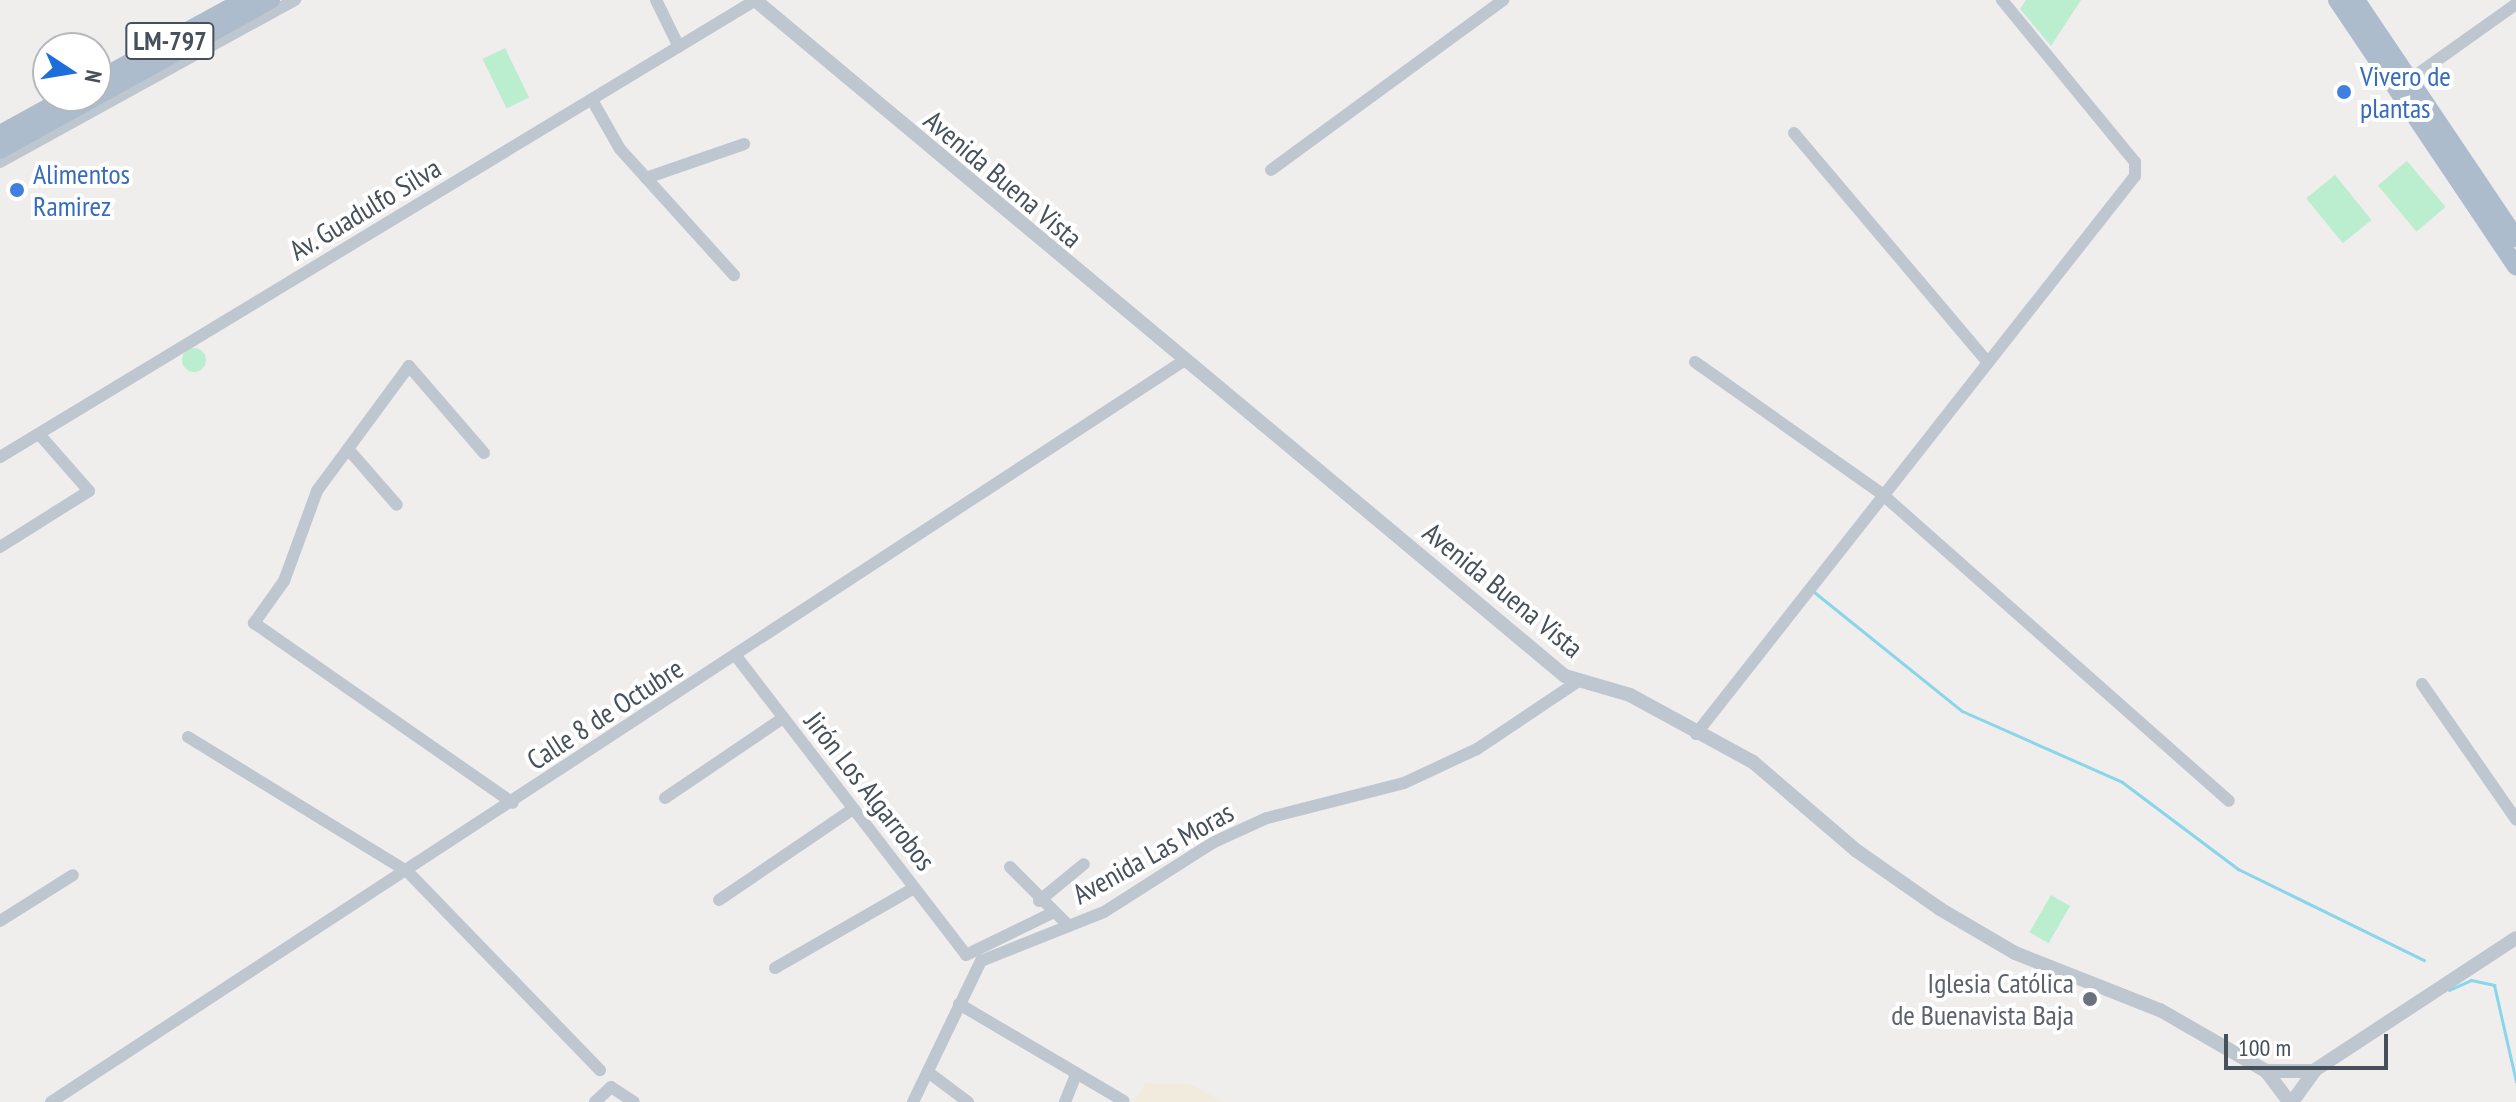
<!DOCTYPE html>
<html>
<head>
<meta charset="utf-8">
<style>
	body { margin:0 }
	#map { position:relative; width:2516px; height:1102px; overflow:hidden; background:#f0eded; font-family:"PT Sans Narrow",sans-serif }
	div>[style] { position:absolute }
	.green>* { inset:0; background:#bbedcf; transform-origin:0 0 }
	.round { border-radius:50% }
	.sand>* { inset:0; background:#f1ebdd }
	.stream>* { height:3px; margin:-1.5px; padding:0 1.5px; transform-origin:1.5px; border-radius:1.5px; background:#89d5ea }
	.minor>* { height:12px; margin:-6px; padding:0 6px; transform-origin:6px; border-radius:6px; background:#bec7cf }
	.tertiary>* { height:14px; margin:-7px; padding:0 7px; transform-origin:7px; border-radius:7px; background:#bec7cf }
	.primary>* { height:18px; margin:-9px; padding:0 9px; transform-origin:9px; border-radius:9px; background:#adbccc }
	.dots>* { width:22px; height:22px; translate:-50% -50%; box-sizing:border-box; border:4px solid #fff; border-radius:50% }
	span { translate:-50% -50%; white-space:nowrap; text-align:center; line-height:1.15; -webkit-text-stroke:8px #fff; paint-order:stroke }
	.shield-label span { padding:2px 6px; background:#fff; border:2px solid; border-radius:6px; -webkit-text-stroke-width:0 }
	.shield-label { font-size:26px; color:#46505a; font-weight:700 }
	.shop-label { font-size:28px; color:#366cbe }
	.left { translate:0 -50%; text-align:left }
	.street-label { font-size:28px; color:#46505a }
	.worship-label { font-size:28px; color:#5b616d }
	.right { translate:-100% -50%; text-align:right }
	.north { position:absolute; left:32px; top:32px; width:80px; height:80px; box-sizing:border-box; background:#fff; border:2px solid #b5b9bd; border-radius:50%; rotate:102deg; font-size:22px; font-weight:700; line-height:32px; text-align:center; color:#46505a }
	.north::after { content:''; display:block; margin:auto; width:28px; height:36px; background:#1c6fda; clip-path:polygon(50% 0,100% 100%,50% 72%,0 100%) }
	.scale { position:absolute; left:2224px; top:1034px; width:164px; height:36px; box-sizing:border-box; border:4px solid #46505a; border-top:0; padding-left:10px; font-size:24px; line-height:28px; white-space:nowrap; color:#46505a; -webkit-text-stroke:6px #fff; paint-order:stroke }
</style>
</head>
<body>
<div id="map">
	<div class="green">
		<i style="clip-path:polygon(2026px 0,2081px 0,2051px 46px,2020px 9px)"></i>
		<i style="left:505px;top:48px;width:55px;height:25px;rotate:64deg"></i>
		<i style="left:2407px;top:161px;width:60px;height:38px;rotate:50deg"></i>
		<i style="left:2335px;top:175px;width:58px;height:37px;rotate:51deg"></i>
		<i class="round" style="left:182px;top:348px;width:24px;height:24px"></i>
		<i style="left:2051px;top:895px;width:22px;height:43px;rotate:30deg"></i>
	</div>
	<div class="sand">
		<i style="clip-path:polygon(1145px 1083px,1189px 1084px,1224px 1102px,1134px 1102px)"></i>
	</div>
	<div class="stream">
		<i style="left:1814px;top:592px;width:190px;rotate:38.8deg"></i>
		<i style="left:1962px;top:711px;width:175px;rotate:23.9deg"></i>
		<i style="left:2122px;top:782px;width:145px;rotate:36.9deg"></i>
		<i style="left:2238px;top:869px;width:207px;rotate:26.1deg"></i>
		<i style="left:2449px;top:990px;width:24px;rotate:-24deg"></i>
		<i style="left:2471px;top:980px;width:24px;rotate:12deg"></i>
		<i style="left:2494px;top:985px;width:99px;rotate:77.2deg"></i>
	</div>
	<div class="minor">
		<i style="left:656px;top:0;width:52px;rotate:63.9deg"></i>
		<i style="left:2405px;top:83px;width:136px;rotate:-35.4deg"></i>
		<i style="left:592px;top:100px;width:56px;rotate:60.3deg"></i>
		<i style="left:620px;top:149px;width:170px;rotate:47.9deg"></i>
		<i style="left:1794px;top:133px;width:297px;rotate:49.8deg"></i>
		<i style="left:0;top:162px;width:337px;rotate:-28.8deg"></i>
		<i style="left:1271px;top:170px;width:288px;rotate:-36.2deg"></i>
		<i style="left:646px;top:178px;width:104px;rotate:-19.1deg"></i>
		<i style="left:1695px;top:362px;width:229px;rotate:35.2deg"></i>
		<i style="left:1882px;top:494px;width:463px;rotate:41.5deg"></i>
		<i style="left:348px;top:449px;width:74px;rotate:48.8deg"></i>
		<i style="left:484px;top:453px;width:115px;rotate:-130.8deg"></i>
		<i style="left:409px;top:366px;width:155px;rotate:126.4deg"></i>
		<i style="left:317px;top:491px;width:96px;rotate:110.1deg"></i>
		<i style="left:284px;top:581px;width:52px;rotate:125.5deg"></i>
		<i style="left:254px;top:623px;width:315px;rotate:34.8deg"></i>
		<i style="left:0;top:457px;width:881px;rotate:-31.16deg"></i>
		<i style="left:0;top:547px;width:105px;rotate:-32.2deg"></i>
		<i style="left:89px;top:491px;width:76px;rotate:-131.3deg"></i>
		<i style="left:736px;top:656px;width:377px;rotate:52.4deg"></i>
		<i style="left:966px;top:955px;width:96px;rotate:-26deg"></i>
		<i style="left:2422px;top:684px;width:165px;rotate:55.2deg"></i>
		<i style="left:1696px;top:734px;width:710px;rotate:-51.81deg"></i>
		<i style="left:2135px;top:176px;width:14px;rotate:-90deg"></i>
		<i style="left:2135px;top:162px;width:210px;rotate:-129.4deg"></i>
		<i style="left:188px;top:737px;width:258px;rotate:31.5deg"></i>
		<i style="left:408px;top:872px;width:276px;rotate:45.9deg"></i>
		<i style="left:665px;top:798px;width:143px;rotate:-34.1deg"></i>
		<i style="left:1010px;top:867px;width:83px;rotate:45deg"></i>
		<i style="left:719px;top:900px;width:162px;rotate:-34.2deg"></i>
		<i style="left:1039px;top:901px;width:58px;rotate:-39.4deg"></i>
		<i style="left:0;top:921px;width:86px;rotate:-32.2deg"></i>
		<i style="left:775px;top:968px;width:160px;rotate:-29.9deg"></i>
		<i style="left:959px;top:1004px;width:191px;rotate:30.5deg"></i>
		<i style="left:932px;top:1075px;width:45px;rotate:36.9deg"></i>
		<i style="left:51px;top:1102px;width:1352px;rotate:-33.2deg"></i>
		<i style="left:595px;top:1102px;width:22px;rotate:-43deg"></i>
		<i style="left:611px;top:1087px;width:27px;rotate:33deg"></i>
		<i style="left:913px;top:1102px;width:157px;rotate:-64.3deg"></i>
		<i style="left:981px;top:961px;width:132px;rotate:-21.7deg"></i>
		<i style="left:1104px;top:912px;width:130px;rotate:-32.5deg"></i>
		<i style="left:1214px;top:842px;width:58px;rotate:-24.4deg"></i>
		<i style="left:1267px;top:818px;width:141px;rotate:-14.3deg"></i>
		<i style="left:1404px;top:783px;width:81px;rotate:-25deg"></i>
		<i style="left:1477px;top:749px;width:120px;rotate:-33.8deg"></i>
		<i style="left:1065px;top:1102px;width:31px;rotate:-68deg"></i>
	</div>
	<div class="tertiary">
		<i style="left:755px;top:0;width:1055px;rotate:39.85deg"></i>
		<i style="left:1565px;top:676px;width:68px;rotate:16.3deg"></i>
		<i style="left:1630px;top:695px;width:140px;rotate:28.6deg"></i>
		<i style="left:1753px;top:762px;width:137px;rotate:40.6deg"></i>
		<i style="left:1857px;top:851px;width:101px;rotate:34.9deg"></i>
		<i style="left:1940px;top:909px;width:87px;rotate:30.4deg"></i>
		<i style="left:2015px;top:953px;width:156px;rotate:21.5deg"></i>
		<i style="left:2160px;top:1010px;width:122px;rotate:29.9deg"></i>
		<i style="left:2266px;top:1071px;width:39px;rotate:53deg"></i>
		<i style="left:2266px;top:1071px;width:48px"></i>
		<i style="left:2292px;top:1102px;width:39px;rotate:-54deg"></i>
		<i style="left:2315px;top:1070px;width:240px;rotate:-33.3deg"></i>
	</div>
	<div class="primary">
		<i style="left:2337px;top:0;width:321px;rotate:56.1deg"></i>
		<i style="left:2356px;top:0;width:287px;rotate:56.1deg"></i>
		<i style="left:96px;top:81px;width:169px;rotate:-28.7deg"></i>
		<i style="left:0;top:134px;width:79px;rotate:-28.8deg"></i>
		<i style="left:0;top:150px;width:310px;rotate:-29deg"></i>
	</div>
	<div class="dots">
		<i style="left:2344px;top:92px;background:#3f7fe0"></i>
		<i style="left:17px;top:190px;background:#3f7fe0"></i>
		<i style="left:2090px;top:999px;background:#6b7280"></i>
	</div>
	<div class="shield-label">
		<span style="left:170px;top:41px">LM-797</span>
	</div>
	<div class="shop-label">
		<span class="left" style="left:2360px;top:92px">Vivero de<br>plantas</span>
		<span class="left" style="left:33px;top:190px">Alimentos<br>Ramirez</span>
	</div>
	<div class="street-label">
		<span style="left:1003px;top:179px;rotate:40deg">Avenida Buena Vista</span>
		<span style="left:365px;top:209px;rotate:-31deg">Av. Guadulfo Silva</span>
		<span style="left:1503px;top:590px;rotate:39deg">Avenida Buena Vista</span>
		<span style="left:605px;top:714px;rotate:-33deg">Calle 8 de Octubre</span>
		<span style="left:870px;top:791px;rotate:52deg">Jirón Los Algarrobos</span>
		<span style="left:1153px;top:853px;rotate:-29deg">Avenida Las Moras</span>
	</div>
	<div class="worship-label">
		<span class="right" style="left:2074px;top:999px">Iglesia Católica<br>de Buenavista Baja</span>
	</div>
	<div class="north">N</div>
	<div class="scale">100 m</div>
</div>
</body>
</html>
